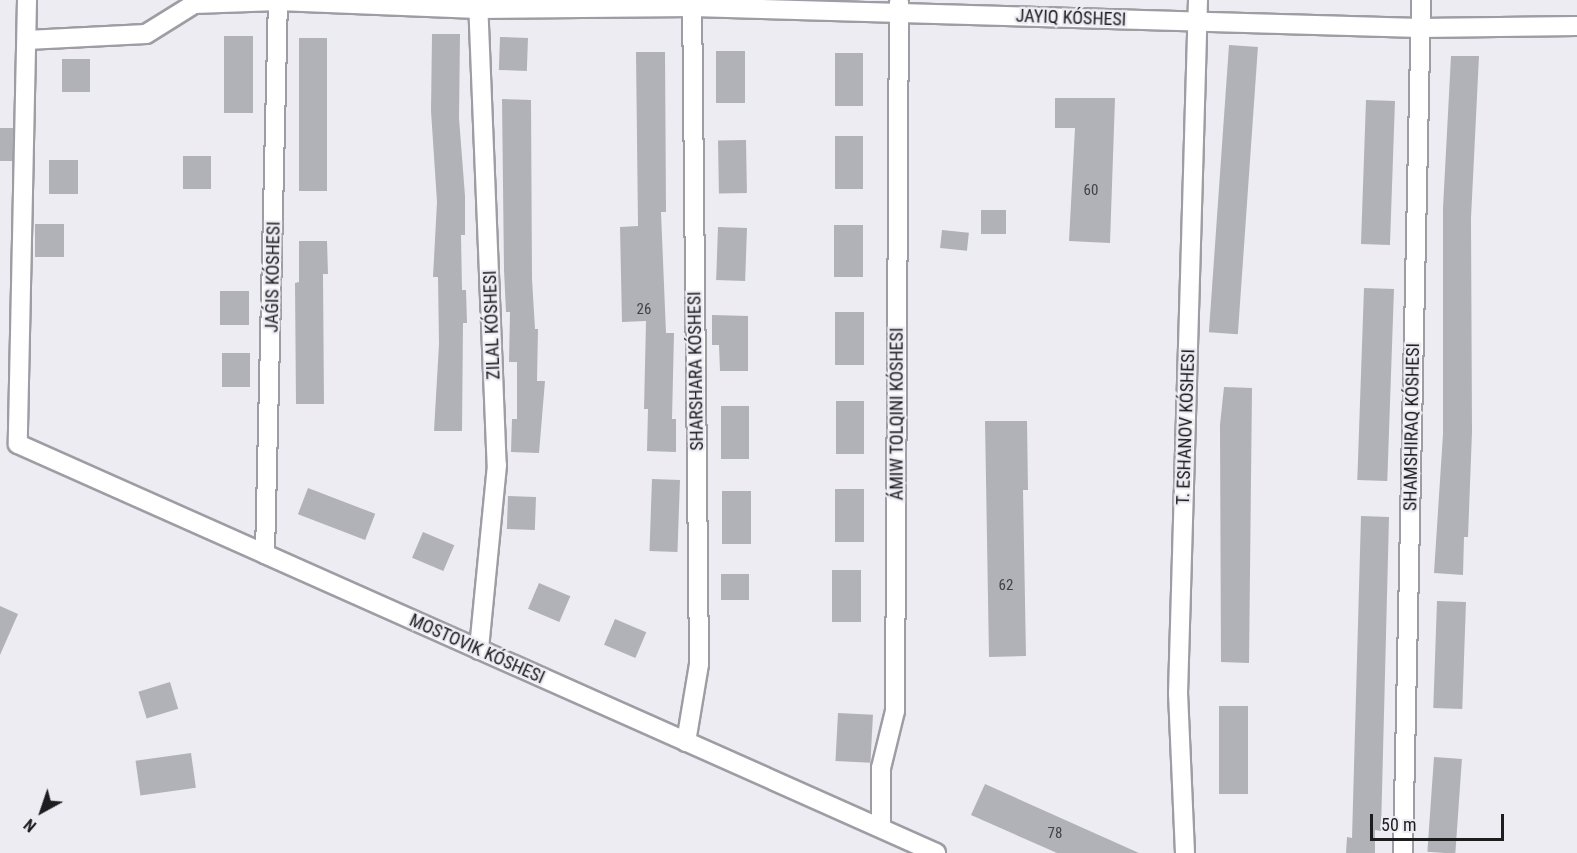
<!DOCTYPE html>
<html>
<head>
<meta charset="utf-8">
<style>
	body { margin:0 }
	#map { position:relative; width:1577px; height:853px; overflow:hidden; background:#edecf3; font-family:"Roboto Condensed",sans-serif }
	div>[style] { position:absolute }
	.building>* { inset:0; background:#b1b1b8; transform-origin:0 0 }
	.roads { filter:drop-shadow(2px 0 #9e9da4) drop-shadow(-2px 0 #9e9da4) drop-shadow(0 2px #9e9da4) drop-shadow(0 -2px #9e9da4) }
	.minor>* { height:18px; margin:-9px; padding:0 9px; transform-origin:9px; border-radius:9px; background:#fff }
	span { translate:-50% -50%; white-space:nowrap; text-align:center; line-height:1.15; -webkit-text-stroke:4.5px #edecf3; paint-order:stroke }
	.number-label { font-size:15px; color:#424145 }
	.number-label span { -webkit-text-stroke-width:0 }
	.street-label { font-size:18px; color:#1d1c1f }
	.north { position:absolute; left:12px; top:781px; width:60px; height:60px; -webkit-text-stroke:4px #edecf3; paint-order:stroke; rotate:220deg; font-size:16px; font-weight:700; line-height:24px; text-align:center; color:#1d1c1f }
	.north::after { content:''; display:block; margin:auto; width:21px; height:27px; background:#1d1c1f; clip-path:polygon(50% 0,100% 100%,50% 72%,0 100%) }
	.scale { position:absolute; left:1370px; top:814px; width:134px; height:27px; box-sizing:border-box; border:3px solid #1d1c1f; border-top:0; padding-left:8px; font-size:18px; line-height:21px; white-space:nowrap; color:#1d1c1f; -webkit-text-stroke:4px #edecf3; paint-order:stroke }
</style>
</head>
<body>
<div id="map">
	<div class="building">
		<i style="clip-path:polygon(432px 34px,460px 34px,459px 118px,465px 196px,465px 235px,461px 235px,462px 290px,466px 290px,467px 323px,463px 323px,462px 431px,434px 431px,439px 344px,438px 277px,433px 277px,437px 202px,431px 111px)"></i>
		<i style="left:224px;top:36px;width:29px;height:77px"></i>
		<i style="left:500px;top:37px;width:28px;height:33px;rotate:2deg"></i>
		<i style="left:299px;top:38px;width:28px;height:153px"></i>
		<i style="left:1229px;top:45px;width:29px;height:288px;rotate:4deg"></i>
		<i style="left:716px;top:51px;width:29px;height:52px"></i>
		<i style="clip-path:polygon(636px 52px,665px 52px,666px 212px,661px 212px,666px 333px,674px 333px,672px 419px,676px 419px,676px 452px,647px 451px,648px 409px,644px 409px,646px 321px,622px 322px,620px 227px,638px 226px)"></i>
		<i style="left:835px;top:53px;width:28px;height:53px"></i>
		<i style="clip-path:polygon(1451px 56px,1479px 56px,1471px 218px,1472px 432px,1468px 537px,1464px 537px,1463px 575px,1434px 573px,1443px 434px,1443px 208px)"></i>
		<i style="left:90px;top:59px;width:33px;height:28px;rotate:90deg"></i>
		<i style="clip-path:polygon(1055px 98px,1115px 98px,1110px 243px,1069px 241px,1075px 128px,1055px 128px)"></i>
		<i style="clip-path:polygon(502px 99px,531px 100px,532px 279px,535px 329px,538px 329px,537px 381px,545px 381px,539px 453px,511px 452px,512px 419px,517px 419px,517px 362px,509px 362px,510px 312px,506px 312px,504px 270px)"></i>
		<i style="left:1366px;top:100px;width:29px;height:144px;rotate:2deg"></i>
		<i style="left:0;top:128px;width:13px;height:33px"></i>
		<i style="left:835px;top:136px;width:28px;height:53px"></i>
		<i style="left:746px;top:140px;width:53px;height:28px;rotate:89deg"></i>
		<i style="left:183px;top:156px;width:28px;height:33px"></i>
		<i style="left:78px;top:160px;width:34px;height:29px;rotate:90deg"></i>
		<i style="left:981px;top:210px;width:25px;height:24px"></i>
		<i style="left:64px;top:224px;width:33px;height:29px;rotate:90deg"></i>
		<i style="left:834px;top:225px;width:29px;height:52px"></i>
		<i style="left:718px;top:227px;width:29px;height:53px;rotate:2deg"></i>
		<i style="left:942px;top:230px;width:27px;height:18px;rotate:6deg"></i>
		<i style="clip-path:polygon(299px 241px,327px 241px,328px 274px,323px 274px,324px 404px,296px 404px,295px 283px,299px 282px)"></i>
		<i style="left:1364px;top:288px;width:30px;height:192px;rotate:2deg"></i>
		<i style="left:249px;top:291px;width:34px;height:29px;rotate:90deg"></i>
		<i style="left:835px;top:312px;width:29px;height:53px"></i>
		<i style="clip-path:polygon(712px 315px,748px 316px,748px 371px,720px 371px,719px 345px,712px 345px)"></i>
		<i style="left:222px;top:353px;width:28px;height:34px"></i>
		<i style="clip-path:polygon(1224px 387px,1252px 388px,1249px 663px,1221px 662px,1220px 425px)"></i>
		<i style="left:836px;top:401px;width:28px;height:53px"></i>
		<i style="left:721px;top:406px;width:28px;height:53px"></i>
		<i style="clip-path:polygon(985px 421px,1027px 421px,1028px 490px,1023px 490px,1026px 656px,989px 657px)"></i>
		<i style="left:652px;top:479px;width:28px;height:72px;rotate:2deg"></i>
		<i style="left:308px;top:488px;width:72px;height:28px;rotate:21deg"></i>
		<i style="left:835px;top:489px;width:29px;height:53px"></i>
		<i style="left:722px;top:491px;width:29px;height:53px"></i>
		<i style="left:508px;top:496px;width:28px;height:33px;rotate:2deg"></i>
		<i style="clip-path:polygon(1361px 516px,1389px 517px,1381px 831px,1375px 830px,1375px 853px,1346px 853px,1347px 837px,1352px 838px)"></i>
		<i style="left:423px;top:532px;width:34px;height:28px;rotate:23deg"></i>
		<i style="left:832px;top:570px;width:29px;height:52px"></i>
		<i style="left:721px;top:574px;width:28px;height:26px"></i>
		<i style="left:539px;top:583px;width:34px;height:28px;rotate:23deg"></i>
		<i style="left:1437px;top:601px;width:29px;height:107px;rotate:2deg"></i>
		<i style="clip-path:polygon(0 606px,18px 614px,0 655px)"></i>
		<i style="left:615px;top:619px;width:34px;height:28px;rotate:23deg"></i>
		<i style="left:170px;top:682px;width:28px;height:33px;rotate:73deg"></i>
		<i style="left:1219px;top:706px;width:29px;height:88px"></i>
		<i style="left:838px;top:713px;width:35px;height:48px;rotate:3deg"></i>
		<i style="left:191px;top:753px;width:35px;height:56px;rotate:82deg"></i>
		<i style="left:1434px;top:757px;width:28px;height:95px;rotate:4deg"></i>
		<i style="clip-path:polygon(985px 784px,1139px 853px,1057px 853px,971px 815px)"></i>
	</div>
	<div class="roads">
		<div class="minor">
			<i style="left:27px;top:0;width:444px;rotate:91.2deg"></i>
			<i style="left:18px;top:444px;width:1005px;rotate:24.01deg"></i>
			<i style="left:478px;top:0;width:465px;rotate:87.7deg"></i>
			<i style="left:497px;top:465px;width:186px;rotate:95.6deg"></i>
			<i style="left:27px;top:40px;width:119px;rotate:-2.9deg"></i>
			<i style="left:146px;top:34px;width:57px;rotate:-32deg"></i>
			<i style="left:194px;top:4px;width:84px;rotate:-2deg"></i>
			<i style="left:278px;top:1px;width:200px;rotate:2.3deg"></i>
			<i style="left:478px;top:9px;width:215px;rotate:-0.5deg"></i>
			<i style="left:693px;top:7px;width:727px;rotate:1.65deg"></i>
			<i style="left:1420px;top:28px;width:157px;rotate:-0.7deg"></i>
			<i style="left:265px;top:554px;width:554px;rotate:-88.66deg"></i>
			<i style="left:686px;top:742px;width:79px;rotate:-80.5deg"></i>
			<i style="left:699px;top:664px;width:664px;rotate:-90.6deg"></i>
			<i style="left:881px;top:827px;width:59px;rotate:-90deg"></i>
			<i style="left:881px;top:768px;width:59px;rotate:-76.2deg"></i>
			<i style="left:895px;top:711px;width:709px;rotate:-89.68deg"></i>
			<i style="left:1185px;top:853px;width:159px;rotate:-92.5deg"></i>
			<i style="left:1178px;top:694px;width:694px;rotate:-88.35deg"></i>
			<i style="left:1403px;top:853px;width:853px;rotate:-88.79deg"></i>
		</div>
	</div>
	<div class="number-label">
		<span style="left:1091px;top:191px">60</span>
		<span style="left:644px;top:310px">26</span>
		<span style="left:1006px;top:586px">62</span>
		<span style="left:1055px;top:834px">78</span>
	</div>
	<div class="street-label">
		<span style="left:1071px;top:18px;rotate:2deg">JAYIQ KÓSHESI</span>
		<span style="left:273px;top:277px;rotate:-89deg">JAǴIS KÓSHESI</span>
		<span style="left:492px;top:325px;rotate:-92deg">ZILAL KÓSHESI</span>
		<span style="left:696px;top:371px;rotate:-91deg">SHARSHARA KÓSHESI</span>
		<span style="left:897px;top:414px;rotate:-90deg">ÁMIW TOLQINI KÓSHESI</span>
		<span style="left:1186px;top:427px;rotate:-88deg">T. ESHANOV KÓSHESI</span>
		<span style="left:1412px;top:427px;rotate:-89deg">SHAMSHIRAQ KÓSHESI</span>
		<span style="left:477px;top:649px;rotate:24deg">MOSTOVIK KÓSHESI</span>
	</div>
	<div class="north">N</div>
	<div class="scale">50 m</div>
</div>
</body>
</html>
